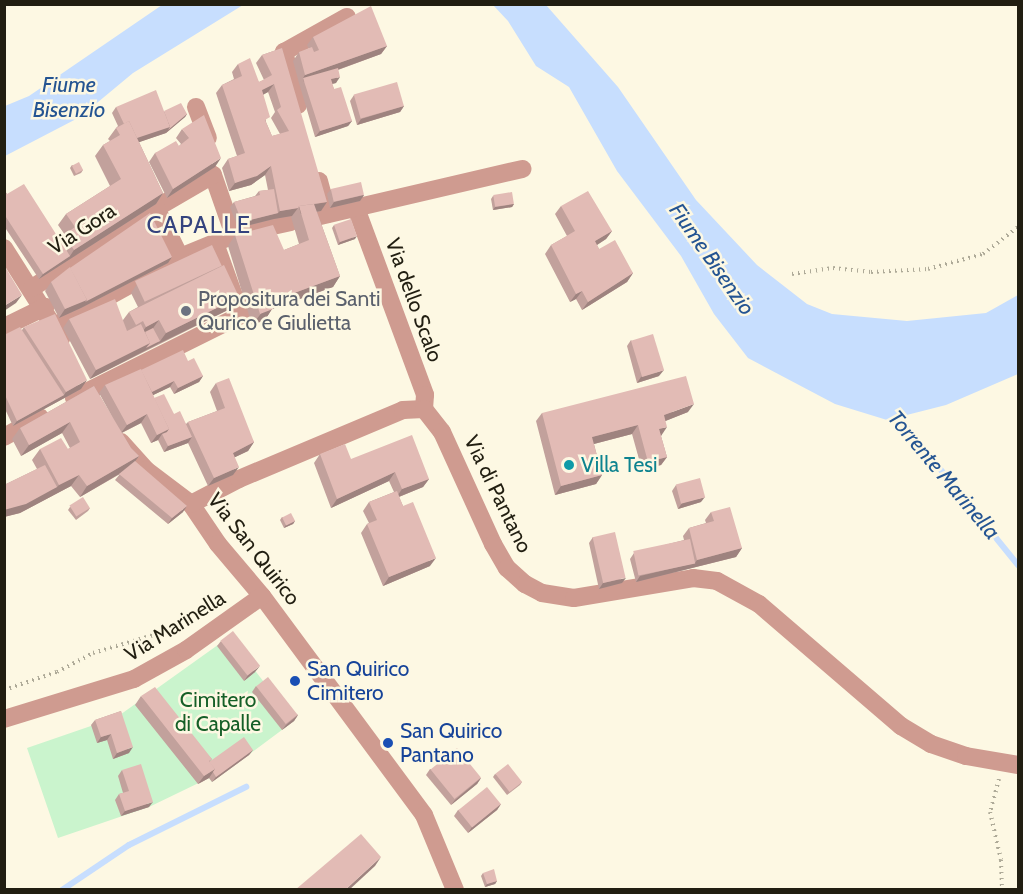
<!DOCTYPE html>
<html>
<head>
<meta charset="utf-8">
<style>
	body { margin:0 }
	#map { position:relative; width:1023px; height:894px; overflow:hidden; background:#fdf8e3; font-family:Cabin,sans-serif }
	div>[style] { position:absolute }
	.green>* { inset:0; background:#caf4cd }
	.water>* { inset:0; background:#c7defe }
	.stream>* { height:6px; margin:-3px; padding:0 3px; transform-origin:3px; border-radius:3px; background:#c7defe }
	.path>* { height:4px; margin-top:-2px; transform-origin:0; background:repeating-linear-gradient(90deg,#aeaa98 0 1.5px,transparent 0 6px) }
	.minor>* { height:18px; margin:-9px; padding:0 9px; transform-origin:9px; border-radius:9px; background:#cf9b90 }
	.wall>* { inset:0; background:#c2a19c }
	.shaded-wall>* { inset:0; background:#9e837f }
	.building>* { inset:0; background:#e2bbb5; transform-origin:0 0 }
	.dots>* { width:16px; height:16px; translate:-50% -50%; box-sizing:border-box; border:3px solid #fdf8e3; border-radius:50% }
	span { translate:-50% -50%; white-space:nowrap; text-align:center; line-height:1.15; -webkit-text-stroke:5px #fdf8e3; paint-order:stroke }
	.street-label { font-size:21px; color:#211e11 }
	.worship-label { font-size:21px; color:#5b616d }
	.left { translate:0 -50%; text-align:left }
	.culture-label { font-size:21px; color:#0d838f }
	.transit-label { font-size:21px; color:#164399 }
	.park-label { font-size:21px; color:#155f27 }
	.water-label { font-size:22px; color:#245492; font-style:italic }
	.quarter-label { font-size:24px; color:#35437e; letter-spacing:1.5px }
	.frame { position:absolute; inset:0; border:6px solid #211e11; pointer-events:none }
</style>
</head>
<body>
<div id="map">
	<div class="green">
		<i style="clip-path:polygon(229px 637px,294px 721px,212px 782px,209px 778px,149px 807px,58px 838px,27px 748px,117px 717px)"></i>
	</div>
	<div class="water">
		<i style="clip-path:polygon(162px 5px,243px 5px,133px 73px,80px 117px,5px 156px,5px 106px,29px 96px)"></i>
		<i style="clip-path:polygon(493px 5px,546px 5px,618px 87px,696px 200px,757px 265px,807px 304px,832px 314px,907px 321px,986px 313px,1018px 295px,1018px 374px,946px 405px,887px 420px,835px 404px,748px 358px,714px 314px,681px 256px,617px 171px,569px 87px,536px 66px,508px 21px)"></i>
	</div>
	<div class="stream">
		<i style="left:894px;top:412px;width:197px;rotate:51deg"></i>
		<i style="left:62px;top:890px;width:81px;rotate:-33.9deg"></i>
		<i style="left:129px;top:845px;width:131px;rotate:-26.4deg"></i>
	</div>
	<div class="path">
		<i style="left:792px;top:274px;width:41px;rotate:-8.3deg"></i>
		<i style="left:833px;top:268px;width:38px;rotate:6deg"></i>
		<i style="left:871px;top:272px;width:57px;rotate:-3deg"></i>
		<i style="left:928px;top:269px;width:57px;rotate:-15.3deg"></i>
		<i style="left:983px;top:254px;width:44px;rotate:-37.6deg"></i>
		<i style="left:4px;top:690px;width:56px;rotate:-18.8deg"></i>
		<i style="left:57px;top:672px;width:41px;rotate:-27.8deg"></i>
		<i style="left:93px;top:653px;width:101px;rotate:-16.6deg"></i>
		<i style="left:999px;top:779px;width:34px;rotate:105deg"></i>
		<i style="left:990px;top:812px;width:49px;rotate:77.1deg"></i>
		<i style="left:1001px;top:860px;width:30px;rotate:88deg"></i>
	</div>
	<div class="minor">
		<i style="left:298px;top:105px;width:55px;rotate:-104.8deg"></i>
		<i style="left:284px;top:52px;width:72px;rotate:-29.1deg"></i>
		<i style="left:196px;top:107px;width:33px;rotate:69deg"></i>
		<i style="left:319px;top:181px;width:34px;rotate:75deg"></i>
		<i style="left:356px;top:208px;width:199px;rotate:69.7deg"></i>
		<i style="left:425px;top:395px;width:14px;rotate:94deg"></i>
		<i style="left:316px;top:217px;width:212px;rotate:-13.1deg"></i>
		<i style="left:250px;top:231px;width:42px;rotate:-12.4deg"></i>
		<i style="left:4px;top:248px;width:107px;rotate:57.7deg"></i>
		<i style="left:32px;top:288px;width:148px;rotate:-32.8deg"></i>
		<i style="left:55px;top:326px;width:143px;rotate:-28.9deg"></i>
		<i style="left:180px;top:257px;width:58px;rotate:-22.2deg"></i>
		<i style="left:234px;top:235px;width:64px;rotate:-109.3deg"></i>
		<i style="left:213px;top:175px;width:66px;rotate:149.9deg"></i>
		<i style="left:156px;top:208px;width:55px;rotate:63.9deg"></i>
		<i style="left:4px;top:327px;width:46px;rotate:-26deg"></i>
		<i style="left:74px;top:398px;width:186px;rotate:-26.4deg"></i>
		<i style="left:241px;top:315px;width:77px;rotate:-109.9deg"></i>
		<i style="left:4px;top:437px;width:41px;rotate:-29.1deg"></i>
		<i style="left:121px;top:442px;width:38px;rotate:48deg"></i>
		<i style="left:146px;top:470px;width:56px;rotate:37.1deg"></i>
		<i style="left:191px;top:504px;width:48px;rotate:56deg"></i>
		<i style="left:218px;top:544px;width:68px;rotate:49.8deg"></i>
		<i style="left:262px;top:596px;width:272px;rotate:53.5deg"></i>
		<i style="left:424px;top:815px;width:81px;rotate:67.5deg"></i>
		<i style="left:191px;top:504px;width:54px;rotate:-27.5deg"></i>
		<i style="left:239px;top:479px;width:178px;rotate:-22.8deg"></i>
		<i style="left:403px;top:410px;width:21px;rotate:-3deg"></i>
		<i style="left:424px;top:409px;width:29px;rotate:52deg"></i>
		<i style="left:442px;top:432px;width:123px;rotate:65.5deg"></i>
		<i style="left:493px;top:544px;width:28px;rotate:60deg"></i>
		<i style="left:507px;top:568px;width:24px;rotate:42deg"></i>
		<i style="left:525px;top:584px;width:19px;rotate:28deg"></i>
		<i style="left:542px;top:593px;width:32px;rotate:9deg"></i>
		<i style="left:574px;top:598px;width:121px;rotate:-9.5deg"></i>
		<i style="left:693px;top:578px;width:24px;rotate:7deg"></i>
		<i style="left:717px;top:581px;width:48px;rotate:28.7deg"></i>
		<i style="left:759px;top:604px;width:187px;rotate:40.7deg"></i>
		<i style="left:901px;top:726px;width:35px;rotate:31deg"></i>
		<i style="left:931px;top:744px;width:37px;rotate:19deg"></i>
		<i style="left:966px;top:756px;width:53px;rotate:9.8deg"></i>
		<i style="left:4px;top:719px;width:136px;rotate:-17.1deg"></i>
		<i style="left:134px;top:679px;width:60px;rotate:-29.1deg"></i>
		<i style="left:186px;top:650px;width:93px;rotate:-35.4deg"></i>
	</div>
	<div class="wall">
		<i style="clip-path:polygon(313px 37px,387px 46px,381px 54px,338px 70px,336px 83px,332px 84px,334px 89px,352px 121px,348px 126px,315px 137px,299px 83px,293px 61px,299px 52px,309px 49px,307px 45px)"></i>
		<i style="clip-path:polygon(evenodd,282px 48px,321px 211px,317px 212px,340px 276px,333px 287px,272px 309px,265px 320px,252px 325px,228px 246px,235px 235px,284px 250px,299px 244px,291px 217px,292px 216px,274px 219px,238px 228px,230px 207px,234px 202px,255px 196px,259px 191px,268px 190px,265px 175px,251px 185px,229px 191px,222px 168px,228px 159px,237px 156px,216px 93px,222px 85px,234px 79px,232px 72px,238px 64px,259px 82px,264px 80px,256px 63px,262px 55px,282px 48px,268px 92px,275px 112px,271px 118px,280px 134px,272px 136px,266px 122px,263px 95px,268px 92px)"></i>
		<i style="clip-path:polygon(354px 95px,404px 106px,400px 112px,357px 125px,350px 101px)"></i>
		<i style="clip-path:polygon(116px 107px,187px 114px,185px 117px,166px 133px,139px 142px,163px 193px,156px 204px,39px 279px,4px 226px,4px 190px,7px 194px,60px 241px,65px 235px,58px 225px,66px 214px,110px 186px,95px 156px,103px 145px,110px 141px,108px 139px,116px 128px,118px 126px,112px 113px)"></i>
		<i style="clip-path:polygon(182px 129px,215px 167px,167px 198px,149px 162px,155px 153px,179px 146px,181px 144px,176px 138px)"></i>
		<i style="clip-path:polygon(72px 165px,83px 170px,81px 173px,74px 176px,70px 168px)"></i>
		<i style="clip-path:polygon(331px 189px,364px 195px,360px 201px,330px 208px,327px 194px)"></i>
		<i style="clip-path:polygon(493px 196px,514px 204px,512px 207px,493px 210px,491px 199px)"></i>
		<i style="clip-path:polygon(561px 206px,612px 231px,606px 239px,597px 245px,599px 249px,633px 273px,627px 282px,582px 310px,576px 299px,570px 302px,545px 254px,551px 245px,567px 236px,555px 214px)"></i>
		<i style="clip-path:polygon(334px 225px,355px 239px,338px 245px,332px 228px)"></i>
		<i style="clip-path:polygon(168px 263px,81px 308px,59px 318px,45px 291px,51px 282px,70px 268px)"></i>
		<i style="clip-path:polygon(222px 266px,239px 297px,232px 308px,90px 379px,63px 328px,69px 319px,123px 320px,129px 312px,138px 307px,131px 293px,137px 284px)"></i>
		<i style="clip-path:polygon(24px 327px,81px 389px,13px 426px,4px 407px,4px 335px,22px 330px)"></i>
		<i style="clip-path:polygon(631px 340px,659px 376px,637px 383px,627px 346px)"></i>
		<i style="clip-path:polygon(188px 361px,203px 376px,199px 382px,174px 394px,170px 387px,153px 395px,154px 398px,186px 424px,188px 422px,217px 411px,210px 392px,216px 383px,254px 442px,248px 451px,235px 457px,233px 475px,208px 486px,188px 443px,164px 452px,158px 440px,151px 443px,141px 423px,122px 433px,131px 448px,139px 456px,135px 461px,183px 512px,168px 524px,115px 480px,120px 474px,80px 497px,71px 486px,20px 513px,4px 517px,4px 485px,37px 469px,32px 460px,40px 449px,68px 449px,70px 448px,62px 433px,21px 456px,12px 439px,20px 428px,94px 386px,114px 420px,99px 393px,105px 385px,141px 370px)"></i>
		<i style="clip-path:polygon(688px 412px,665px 421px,661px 436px,667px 457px,661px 465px,642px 470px,632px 434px,594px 444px,602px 475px,596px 484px,555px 495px,536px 421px,542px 413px)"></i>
		<i style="clip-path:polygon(320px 454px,351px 459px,429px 479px,423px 487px,399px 497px,430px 566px,383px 586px,361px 533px,367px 524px,369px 523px,363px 511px,369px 502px,394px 492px,389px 481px,331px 508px,314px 463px)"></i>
		<i style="clip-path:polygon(676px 485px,701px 502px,678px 509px,672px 491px)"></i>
		<i style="clip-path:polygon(70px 507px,90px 508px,88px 511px,76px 520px,68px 510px)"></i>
		<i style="clip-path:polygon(711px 512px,742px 548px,736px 557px,636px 582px,630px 559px,634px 553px,684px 540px,683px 536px,689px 528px,706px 523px,705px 520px)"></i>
		<i style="clip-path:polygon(282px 517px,295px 521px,293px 524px,284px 528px,280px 520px)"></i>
		<i style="clip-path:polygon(593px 537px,622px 583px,599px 589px,589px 543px)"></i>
		<i style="clip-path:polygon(221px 641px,255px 672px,244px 681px,217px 646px)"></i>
		<i style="clip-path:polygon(256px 686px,298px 715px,294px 721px,282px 730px,252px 692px)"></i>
		<i style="clip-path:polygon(141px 696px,212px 759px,210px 761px,253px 750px,249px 755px,212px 782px,209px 778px,198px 784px,135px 705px)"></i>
		<i style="clip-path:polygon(121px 711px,129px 753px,113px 759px,107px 740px,97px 743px,91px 725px,95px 720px)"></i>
		<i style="clip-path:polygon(430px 769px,481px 778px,477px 784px,451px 805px,426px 775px)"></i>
		<i style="clip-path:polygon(122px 770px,149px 807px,121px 816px,115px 800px,119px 794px,123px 793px,118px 776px)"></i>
		<i style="clip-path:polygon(495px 774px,522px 782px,520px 785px,507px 795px,493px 777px)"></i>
		<i style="clip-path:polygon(501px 804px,497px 810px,468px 833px,454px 816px,458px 810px)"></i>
		<i style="clip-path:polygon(483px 873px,497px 881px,495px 884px,485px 887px,481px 876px)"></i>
	</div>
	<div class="shaded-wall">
		<i style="clip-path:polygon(387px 46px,381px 54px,304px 82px,303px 78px,305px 75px)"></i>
		<i style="clip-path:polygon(340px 77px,336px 83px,327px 85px,331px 79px)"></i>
		<i style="clip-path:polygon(274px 84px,268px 92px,256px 98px,262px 90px)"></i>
		<i style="clip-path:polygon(404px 106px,400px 112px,357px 125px,361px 119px)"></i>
		<i style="clip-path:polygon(187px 114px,185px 117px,166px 133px,128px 146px,132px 140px)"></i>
		<i style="clip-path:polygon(352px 121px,348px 126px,315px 137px,320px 131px)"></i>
		<i style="clip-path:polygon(221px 158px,215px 167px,167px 198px,173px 189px)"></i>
		<i style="clip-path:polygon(271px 166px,265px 175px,251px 185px,229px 191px,235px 183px)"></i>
		<i style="clip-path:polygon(163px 193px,156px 204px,39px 279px,43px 274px,70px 256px,74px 250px)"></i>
		<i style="clip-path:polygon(364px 195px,360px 201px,330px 208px,334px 202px)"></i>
		<i style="clip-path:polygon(327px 202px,321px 211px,301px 214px,299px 207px)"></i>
		<i style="clip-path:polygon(514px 204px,512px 207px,493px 210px,495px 207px)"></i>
		<i style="clip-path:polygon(298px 208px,292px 216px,274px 219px,238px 228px,242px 222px,278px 213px,280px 211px)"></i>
		<i style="clip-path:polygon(612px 231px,606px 239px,589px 250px,595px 241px)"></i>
		<i style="clip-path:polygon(357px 236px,355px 239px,338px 245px,340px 242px)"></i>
		<i style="clip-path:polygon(172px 257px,168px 263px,81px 308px,59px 318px,65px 309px)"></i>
		<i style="clip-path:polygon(633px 273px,627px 282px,582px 310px,588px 302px)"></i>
		<i style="clip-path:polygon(340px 276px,333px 287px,272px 309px,265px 320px,252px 325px,270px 302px)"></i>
		<i style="clip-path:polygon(582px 291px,576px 299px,570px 302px,576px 294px)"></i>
		<i style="clip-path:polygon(22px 295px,16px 303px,4px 311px,4px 306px)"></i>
		<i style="clip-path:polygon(239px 297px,232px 308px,158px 344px,166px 333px)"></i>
		<i style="clip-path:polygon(159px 320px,151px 331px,140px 335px,146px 327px)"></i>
		<i style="clip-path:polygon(160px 341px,158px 344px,90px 379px,96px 370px,150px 343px)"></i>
		<i style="clip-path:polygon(664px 370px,659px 376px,637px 383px,641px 377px)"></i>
		<i style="clip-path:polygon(203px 376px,199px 382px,174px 394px,178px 388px)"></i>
		<i style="clip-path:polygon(87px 380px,81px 389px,13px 426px,17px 421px,64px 395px,66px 392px)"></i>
		<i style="clip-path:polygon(174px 381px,170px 387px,145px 399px,149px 393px)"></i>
		<i style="clip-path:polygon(694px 404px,688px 412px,658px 424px,664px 415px)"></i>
		<i style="clip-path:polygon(147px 414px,141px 423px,121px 433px,127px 425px)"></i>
		<i style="clip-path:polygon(70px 422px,62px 433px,21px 456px,29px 445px)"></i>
		<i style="clip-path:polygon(638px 425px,632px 434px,586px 446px,592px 437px)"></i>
		<i style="clip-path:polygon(667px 427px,661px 436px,659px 429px)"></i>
		<i style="clip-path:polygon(169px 429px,164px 437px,162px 434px,158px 440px,151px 443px,157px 435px)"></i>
		<i style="clip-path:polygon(192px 437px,188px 443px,164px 452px,168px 446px)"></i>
		<i style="clip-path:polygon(254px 442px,248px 451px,227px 461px,233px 453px)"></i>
		<i style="clip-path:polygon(139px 456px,131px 467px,80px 497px,87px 486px)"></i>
		<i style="clip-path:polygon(667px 457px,661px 465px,642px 470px,648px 462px)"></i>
		<i style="clip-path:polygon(239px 467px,233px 475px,208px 486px,214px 478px)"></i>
		<i style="clip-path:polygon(395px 472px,389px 481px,331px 508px,337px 499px)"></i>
		<i style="clip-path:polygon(79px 475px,71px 486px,20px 513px,4px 517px,4px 510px,57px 487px,59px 485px)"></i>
		<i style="clip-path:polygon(602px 475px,596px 484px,555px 495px,561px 486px)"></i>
		<i style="clip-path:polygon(429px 479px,423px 487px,396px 498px,402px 489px)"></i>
		<i style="clip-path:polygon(705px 497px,701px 502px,678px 509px,682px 503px)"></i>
		<i style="clip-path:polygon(187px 506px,183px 512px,168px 524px,172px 518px)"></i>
		<i style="clip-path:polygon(295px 521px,293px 524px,284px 528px,286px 525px)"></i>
		<i style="clip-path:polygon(742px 548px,736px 557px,636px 582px,640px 576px,695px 563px,697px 560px)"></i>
		<i style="clip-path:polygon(436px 558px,430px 566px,383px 586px,389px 577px)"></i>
		<i style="clip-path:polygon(626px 578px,622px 583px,599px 589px,603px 583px)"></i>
		<i style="clip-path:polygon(260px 666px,255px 672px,244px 681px,248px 675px)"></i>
		<i style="clip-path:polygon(298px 715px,294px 721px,282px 730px,286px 725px)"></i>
		<i style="clip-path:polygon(111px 734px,107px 740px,97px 743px,101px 737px)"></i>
		<i style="clip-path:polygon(133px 747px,129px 753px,113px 759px,117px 753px)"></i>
		<i style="clip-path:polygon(253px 750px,249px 755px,212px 782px,216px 777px)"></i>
		<i style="clip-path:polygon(215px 769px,209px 778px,198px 784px,204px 776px)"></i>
		<i style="clip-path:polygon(481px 778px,477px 784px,451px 805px,455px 800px)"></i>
		<i style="clip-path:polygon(153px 802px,149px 807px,121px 816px,125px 811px)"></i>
		<i style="clip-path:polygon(501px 804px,497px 810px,468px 833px,472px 827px)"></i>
		<i style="clip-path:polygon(381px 857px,375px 866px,349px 890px,345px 890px)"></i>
		<i style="clip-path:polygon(497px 881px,495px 884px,485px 887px,487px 884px)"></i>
	</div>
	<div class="building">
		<i style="clip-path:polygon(371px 6px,387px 46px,305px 75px,299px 52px,312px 47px,314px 52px,319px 50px,313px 37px)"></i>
		<i style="clip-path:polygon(evenodd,282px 48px,327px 202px,299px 206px,298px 208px,280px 211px,271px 166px,257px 176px,235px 183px,228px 159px,245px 153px,222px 85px,242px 76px,238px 64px,250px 58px,259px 82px,272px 75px,262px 55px,282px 48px,274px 84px,281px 107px,277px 110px,289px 131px,272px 136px,265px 120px,270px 117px,262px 90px,274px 84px)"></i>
		<i style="clip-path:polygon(338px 68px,340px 77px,331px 79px,334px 89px,341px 87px,352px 121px,320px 131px,303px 78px)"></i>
		<i style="left:397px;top:82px;width:25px;height:45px;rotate:74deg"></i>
		<i style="clip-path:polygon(156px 90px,170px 127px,137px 138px,129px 121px,124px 124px,116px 107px)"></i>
		<i style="clip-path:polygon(181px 103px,187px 114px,168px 130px,170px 127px,164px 111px)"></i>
		<i style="clip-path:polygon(204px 115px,221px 158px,173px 189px,155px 153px,176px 141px,179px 146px,189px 138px,182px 129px)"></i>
		<i style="clip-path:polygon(129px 121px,163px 193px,74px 250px,64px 235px,75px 227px,66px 214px,121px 179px,103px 145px,120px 135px,116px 128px)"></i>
		<i style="left:79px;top:162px;width:9px;height:8px;rotate:63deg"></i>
		<i style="left:361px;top:182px;width:13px;height:31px;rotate:77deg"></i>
		<i style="clip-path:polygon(24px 184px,70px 256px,43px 274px,4px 214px,4px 190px,7px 194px)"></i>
		<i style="clip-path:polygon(274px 189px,278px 213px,242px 222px,234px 202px,260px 195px,259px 191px)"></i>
		<i style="clip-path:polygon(588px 191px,612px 231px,595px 241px,599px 249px,615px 240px,633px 273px,588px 302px,582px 291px,576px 294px,551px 245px,575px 231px,561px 206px)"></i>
		<i style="left:512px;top:192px;width:12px;height:19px;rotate:81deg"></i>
		<i style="clip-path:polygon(314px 204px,340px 276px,270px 302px,273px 309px,260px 314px,235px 235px,273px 225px,284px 250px,309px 240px,299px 206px)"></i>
		<i style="clip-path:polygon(150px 213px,172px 257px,85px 302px,87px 300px,70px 268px)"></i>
		<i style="left:351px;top:219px;width:18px;height:18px;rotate:71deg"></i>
		<i style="left:212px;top:245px;width:23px;height:85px;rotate:65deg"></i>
		<i style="clip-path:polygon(4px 265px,22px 295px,4px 306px)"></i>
		<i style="clip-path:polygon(224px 265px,239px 297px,166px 333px,159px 320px,146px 327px,143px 321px,136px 325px,129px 312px)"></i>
		<i style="clip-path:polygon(70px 267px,87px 300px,65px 309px,51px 282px)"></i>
		<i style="clip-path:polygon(115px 299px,127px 331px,141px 324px,150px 343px,96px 370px,69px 319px)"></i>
		<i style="clip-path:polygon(55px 314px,87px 380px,66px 392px,24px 327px)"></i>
		<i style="clip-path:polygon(20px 327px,64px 395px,17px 421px,4px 393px,4px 335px)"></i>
		<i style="clip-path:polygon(153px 328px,160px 341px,146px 348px,150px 343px,145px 332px)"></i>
		<i style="left:653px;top:334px;width:38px;height:23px;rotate:73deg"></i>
		<i style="clip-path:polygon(183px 350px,188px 361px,194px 358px,203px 376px,178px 388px,174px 381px,152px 392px,141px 370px)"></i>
		<i style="clip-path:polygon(141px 369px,169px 429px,157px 435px,147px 414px,127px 425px,105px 385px)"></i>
		<i style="clip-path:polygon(686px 376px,694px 404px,664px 415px,667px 427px,659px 429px,667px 457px,648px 462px,638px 425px,592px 437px,602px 475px,561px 486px,542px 413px)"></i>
		<i style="clip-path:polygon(229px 378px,254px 442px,233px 453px,239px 467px,214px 478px,188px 422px,225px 408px,216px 383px)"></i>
		<i style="clip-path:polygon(94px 386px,131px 448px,139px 456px,87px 486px,79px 475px,59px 485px,40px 449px,61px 438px,68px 449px,80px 442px,70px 422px,29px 445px,20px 428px)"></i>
		<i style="clip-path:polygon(164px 394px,174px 414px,180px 411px,192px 437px,168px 446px,162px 434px,167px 432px,169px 429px,154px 398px)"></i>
		<i style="clip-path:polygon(412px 435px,429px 479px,402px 489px,395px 472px,337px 499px,320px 454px,345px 444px,351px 459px)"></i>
		<i style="clip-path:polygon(135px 461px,187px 506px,172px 518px,119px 474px)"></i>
		<i style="clip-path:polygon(45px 465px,57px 487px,26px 504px,4px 510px,4px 485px)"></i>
		<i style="left:700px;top:478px;width:20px;height:25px;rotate:75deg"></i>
		<i style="clip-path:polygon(397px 491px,403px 506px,413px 502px,436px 558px,389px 577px,367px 524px,377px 520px,369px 502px)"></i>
		<i style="left:83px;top:497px;width:13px;height:16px;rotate:58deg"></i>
		<i style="clip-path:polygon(730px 507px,742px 548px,697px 560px,689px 528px,714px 521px,711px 512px)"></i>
		<i style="left:291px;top:513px;width:9px;height:10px;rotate:63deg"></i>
		<i style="left:615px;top:532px;width:47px;height:23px;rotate:77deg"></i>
		<i style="left:690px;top:539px;width:25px;height:58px;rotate:78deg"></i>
		<i style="left:233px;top:631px;width:44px;height:16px;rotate:52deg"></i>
		<i style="left:268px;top:677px;width:48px;height:15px;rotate:52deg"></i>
		<i style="clip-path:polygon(155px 687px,212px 759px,209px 761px,215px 769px,204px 776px,141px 696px)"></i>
		<i style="clip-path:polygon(121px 711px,133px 747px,117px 753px,111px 734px,101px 737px,95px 720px)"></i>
		<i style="clip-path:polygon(244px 737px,253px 750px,216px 777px,213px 772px,215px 769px,209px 762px)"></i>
		<i style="left:457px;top:748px;width:38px;height:34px;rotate:51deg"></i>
		<i style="clip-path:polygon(141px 764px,153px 802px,125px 811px,119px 794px,129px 791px,122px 770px)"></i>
		<i style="left:508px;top:764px;width:23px;height:16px;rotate:52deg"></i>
		<i style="left:487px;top:787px;width:22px;height:37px;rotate:51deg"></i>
		<i style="clip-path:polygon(361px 834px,381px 857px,345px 890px,295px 890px)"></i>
		<i style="clip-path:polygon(494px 869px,497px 881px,487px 884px,483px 873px)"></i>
	</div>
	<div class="dots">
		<i style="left:186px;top:311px;background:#6b7280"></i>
		<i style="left:569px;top:465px;background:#0f9aa8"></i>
		<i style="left:295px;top:681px;background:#1a4fb4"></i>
		<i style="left:388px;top:743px;background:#1a4fb4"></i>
	</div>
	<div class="street-label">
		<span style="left:82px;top:229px;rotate:-33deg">Via Gora</span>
		<span style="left:414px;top:300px;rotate:70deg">Via dello Scalo</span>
		<span style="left:498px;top:494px;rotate:64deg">Via di Pantano</span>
		<span style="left:254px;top:549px;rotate:52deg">Via San Quirico</span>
		<span style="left:175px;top:626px;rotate:-32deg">Via Marinella</span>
	</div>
	<div class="worship-label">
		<span class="left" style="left:198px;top:311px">Propositura dei Santi<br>Qurico e Giulietta</span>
	</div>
	<div class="culture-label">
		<span class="left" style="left:581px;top:465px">Villa Tesi</span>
	</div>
	<div class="transit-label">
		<span class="left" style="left:307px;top:681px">San Quirico<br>Cimitero</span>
		<span class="left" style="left:400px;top:743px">San Quirico<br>Pantano</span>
	</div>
	<div class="park-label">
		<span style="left:218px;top:712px">Cimitero<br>di Capalle</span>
	</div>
	<div class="water-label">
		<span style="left:69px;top:97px">Fiume<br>Bisenzio</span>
		<span style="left:712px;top:259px;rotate:55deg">Fiume Bisenzio</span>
		<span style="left:944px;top:475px;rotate:50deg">Torrente Marinella</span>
	</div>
	<div class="quarter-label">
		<span style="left:199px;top:225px">CAPALLE</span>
	</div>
	<div class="frame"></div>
</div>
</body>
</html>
